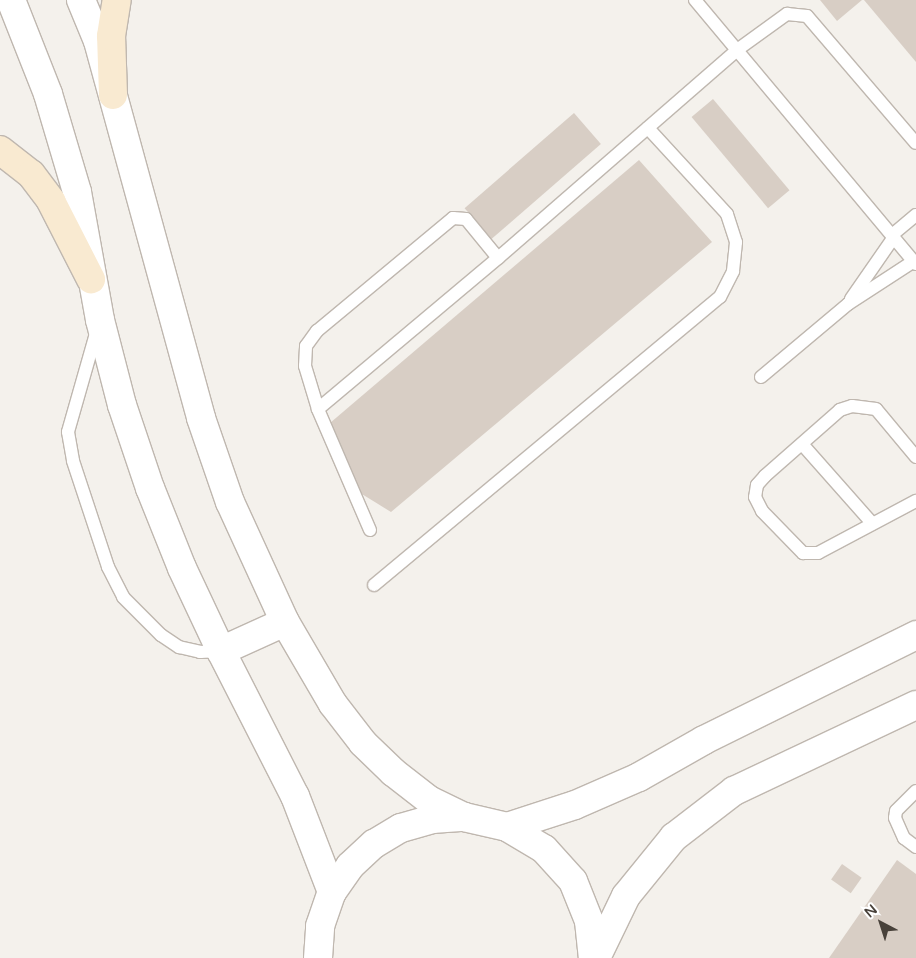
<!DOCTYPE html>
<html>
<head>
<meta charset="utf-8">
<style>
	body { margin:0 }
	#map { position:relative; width:916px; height:958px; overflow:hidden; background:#f4f1ec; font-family:"Varela Round",sans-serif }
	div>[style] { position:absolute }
	.building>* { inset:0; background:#d8cec5; transform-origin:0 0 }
	.roads { filter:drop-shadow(1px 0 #bfb7af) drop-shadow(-1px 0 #bfb7af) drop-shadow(0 1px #bfb7af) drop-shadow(0 -1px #bfb7af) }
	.service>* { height:12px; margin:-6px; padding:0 6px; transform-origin:6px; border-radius:6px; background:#fff }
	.tertiary>* { height:28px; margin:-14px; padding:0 14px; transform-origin:14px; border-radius:14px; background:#fff }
	.secondary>* { height:28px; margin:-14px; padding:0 14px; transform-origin:14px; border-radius:14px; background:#f9ead1 }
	span { translate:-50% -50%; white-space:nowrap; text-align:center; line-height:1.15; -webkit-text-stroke:4.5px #fff; paint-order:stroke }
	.north { position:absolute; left:856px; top:898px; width:50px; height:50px; -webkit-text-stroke:4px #fff; paint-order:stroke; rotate:320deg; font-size:14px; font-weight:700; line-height:20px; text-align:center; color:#48413a }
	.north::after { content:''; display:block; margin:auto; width:18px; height:22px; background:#48413a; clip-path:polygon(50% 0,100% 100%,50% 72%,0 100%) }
</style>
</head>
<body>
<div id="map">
	<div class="building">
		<i style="clip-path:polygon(820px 0,862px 0,837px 21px)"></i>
		<i style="clip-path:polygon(864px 0,916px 0,916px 62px)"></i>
		<i style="left:713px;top:99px;width:119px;height:28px;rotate:50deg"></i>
		<i style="left:574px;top:113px;width:41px;height:145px;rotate:49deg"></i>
		<i style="clip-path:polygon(639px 160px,712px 242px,391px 512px,357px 491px,330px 423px)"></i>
		<i style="clip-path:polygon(897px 860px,916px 874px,916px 958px,829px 958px)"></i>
		<i style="left:842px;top:864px;width:24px;height:19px;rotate:35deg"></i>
	</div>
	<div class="roads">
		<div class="service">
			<i style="left:695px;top:0;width:344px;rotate:50.1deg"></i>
			<i style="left:892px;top:235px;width:31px;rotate:-40deg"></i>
			<i style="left:851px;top:299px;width:75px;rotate:-55.3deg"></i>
			<i style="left:97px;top:330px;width:106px;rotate:105.9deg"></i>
			<i style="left:68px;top:432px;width:29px;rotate:80deg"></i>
			<i style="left:73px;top:461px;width:112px;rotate:71.7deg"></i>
			<i style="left:108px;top:567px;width:34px;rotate:63deg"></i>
			<i style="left:123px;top:597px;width:54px;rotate:45deg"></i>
			<i style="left:161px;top:635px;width:22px;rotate:34deg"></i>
			<i style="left:179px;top:647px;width:22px;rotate:13deg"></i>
			<i style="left:200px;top:652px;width:21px;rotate:-3deg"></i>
			<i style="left:761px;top:377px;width:114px;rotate:-40deg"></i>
			<i style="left:848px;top:304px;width:79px;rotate:-33.1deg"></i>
			<i style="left:318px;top:409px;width:235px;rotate:-40deg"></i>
			<i style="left:498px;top:258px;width:317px;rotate:-41deg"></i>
			<i style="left:737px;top:50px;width:62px;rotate:-35.8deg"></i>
			<i style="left:787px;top:14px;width:20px;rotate:6deg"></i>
			<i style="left:807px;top:16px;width:167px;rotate:49.4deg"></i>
			<i style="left:802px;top:444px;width:106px;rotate:48.5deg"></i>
			<i style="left:916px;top:457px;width:62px;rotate:-129.8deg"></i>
			<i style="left:876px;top:409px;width:24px;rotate:-173deg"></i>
			<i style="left:852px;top:406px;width:13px;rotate:162deg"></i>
			<i style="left:840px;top:410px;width:100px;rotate:138.7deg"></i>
			<i style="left:765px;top:476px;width:12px;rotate:132deg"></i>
			<i style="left:757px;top:485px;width:12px;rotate:99deg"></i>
			<i style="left:755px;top:497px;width:16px;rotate:63deg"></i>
			<i style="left:762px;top:511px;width:59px;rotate:45.7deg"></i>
			<i style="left:803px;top:553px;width:15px"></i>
			<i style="left:818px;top:553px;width:111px;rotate:-28deg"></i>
			<i style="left:370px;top:530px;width:132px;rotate:-113.3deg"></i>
			<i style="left:318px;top:409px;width:45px;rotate:-106.8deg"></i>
			<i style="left:305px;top:366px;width:20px;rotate:-87deg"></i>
			<i style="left:306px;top:346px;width:19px;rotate:-54deg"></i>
			<i style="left:317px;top:331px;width:177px;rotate:-39.7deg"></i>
			<i style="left:453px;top:218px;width:13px;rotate:4deg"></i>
			<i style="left:466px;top:219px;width:50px;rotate:50.6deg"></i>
			<i style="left:374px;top:585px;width:450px;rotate:-39.8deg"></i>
			<i style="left:720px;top:297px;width:29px;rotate:-63deg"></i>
			<i style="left:733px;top:271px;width:29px;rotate:-84deg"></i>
			<i style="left:736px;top:242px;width:29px;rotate:-108deg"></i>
			<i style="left:727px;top:214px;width:117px;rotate:-132.6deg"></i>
			<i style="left:916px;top:791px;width:28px;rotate:135deg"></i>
			<i style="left:896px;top:811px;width:7px;rotate:98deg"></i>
			<i style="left:895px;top:818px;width:22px;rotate:66deg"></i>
			<i style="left:904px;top:838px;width:15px;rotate:37deg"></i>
		</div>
		<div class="tertiary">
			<i style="left:11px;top:0;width:101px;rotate:68.5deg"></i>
			<i style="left:48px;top:94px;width:102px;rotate:73.5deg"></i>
			<i style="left:77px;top:192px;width:130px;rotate:79.8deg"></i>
			<i style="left:100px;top:320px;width:88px;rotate:75.5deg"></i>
			<i style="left:122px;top:405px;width:88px;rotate:71.4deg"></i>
			<i style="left:150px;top:488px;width:86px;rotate:68.2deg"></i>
			<i style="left:182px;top:568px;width:92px;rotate:64.8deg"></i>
			<i style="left:221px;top:651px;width:163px;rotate:63deg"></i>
			<i style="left:295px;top:796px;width:103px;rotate:68.9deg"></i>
			<i style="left:81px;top:0;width:44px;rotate:67.5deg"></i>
			<i style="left:98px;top:41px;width:391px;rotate:74.7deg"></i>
			<i style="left:201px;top:418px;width:89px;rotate:71deg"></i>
			<i style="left:230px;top:502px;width:132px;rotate:65.4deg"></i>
			<i style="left:285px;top:622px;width:95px;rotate:59.7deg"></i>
			<i style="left:333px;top:704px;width:49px;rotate:52.4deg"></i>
			<i style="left:363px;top:743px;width:42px;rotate:44deg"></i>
			<i style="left:393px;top:772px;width:46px;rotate:37.9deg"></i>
			<i style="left:429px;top:800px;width:39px;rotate:26deg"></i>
			<i style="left:221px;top:651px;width:70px;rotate:-24.4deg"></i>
			<i style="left:507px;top:827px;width:71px;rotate:-17.9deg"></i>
			<i style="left:575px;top:805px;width:70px;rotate:-23.6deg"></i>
			<i style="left:639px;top:777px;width:75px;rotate:-29.6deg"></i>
			<i style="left:704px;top:740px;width:237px;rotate:-26.3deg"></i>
			<i style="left:318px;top:958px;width:32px;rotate:-86deg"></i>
			<i style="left:320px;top:926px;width:36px;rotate:-71deg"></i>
			<i style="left:332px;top:892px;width:32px;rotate:-55deg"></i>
			<i style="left:350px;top:866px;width:33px;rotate:-43deg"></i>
			<i style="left:374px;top:844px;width:31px;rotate:-31deg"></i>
			<i style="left:401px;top:828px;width:32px;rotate:-16deg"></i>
			<i style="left:432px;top:819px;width:32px;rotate:-4deg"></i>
			<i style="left:464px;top:817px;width:44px;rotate:13.1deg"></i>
			<i style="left:507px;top:827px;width:43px;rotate:30.7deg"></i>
			<i style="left:544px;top:849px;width:43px;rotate:47.8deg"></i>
			<i style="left:573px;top:881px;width:43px;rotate:68.2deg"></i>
			<i style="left:589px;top:921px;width:37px;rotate:84deg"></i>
			<i style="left:596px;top:958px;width:69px;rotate:-64.2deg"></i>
			<i style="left:626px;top:896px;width:76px;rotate:-50.9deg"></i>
			<i style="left:674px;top:837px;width:76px;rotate:-37.5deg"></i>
			<i style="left:734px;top:791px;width:201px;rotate:-25.3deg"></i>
		</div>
		<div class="secondary">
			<i style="left:113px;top:95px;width:59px;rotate:-91.9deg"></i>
			<i style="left:111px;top:36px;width:36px;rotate:-81deg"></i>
			<i style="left:0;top:150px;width:39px;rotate:38deg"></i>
			<i style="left:31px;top:174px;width:34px;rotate:53deg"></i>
			<i style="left:51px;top:201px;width:88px;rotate:62.9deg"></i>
		</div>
	</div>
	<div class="north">N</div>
</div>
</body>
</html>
